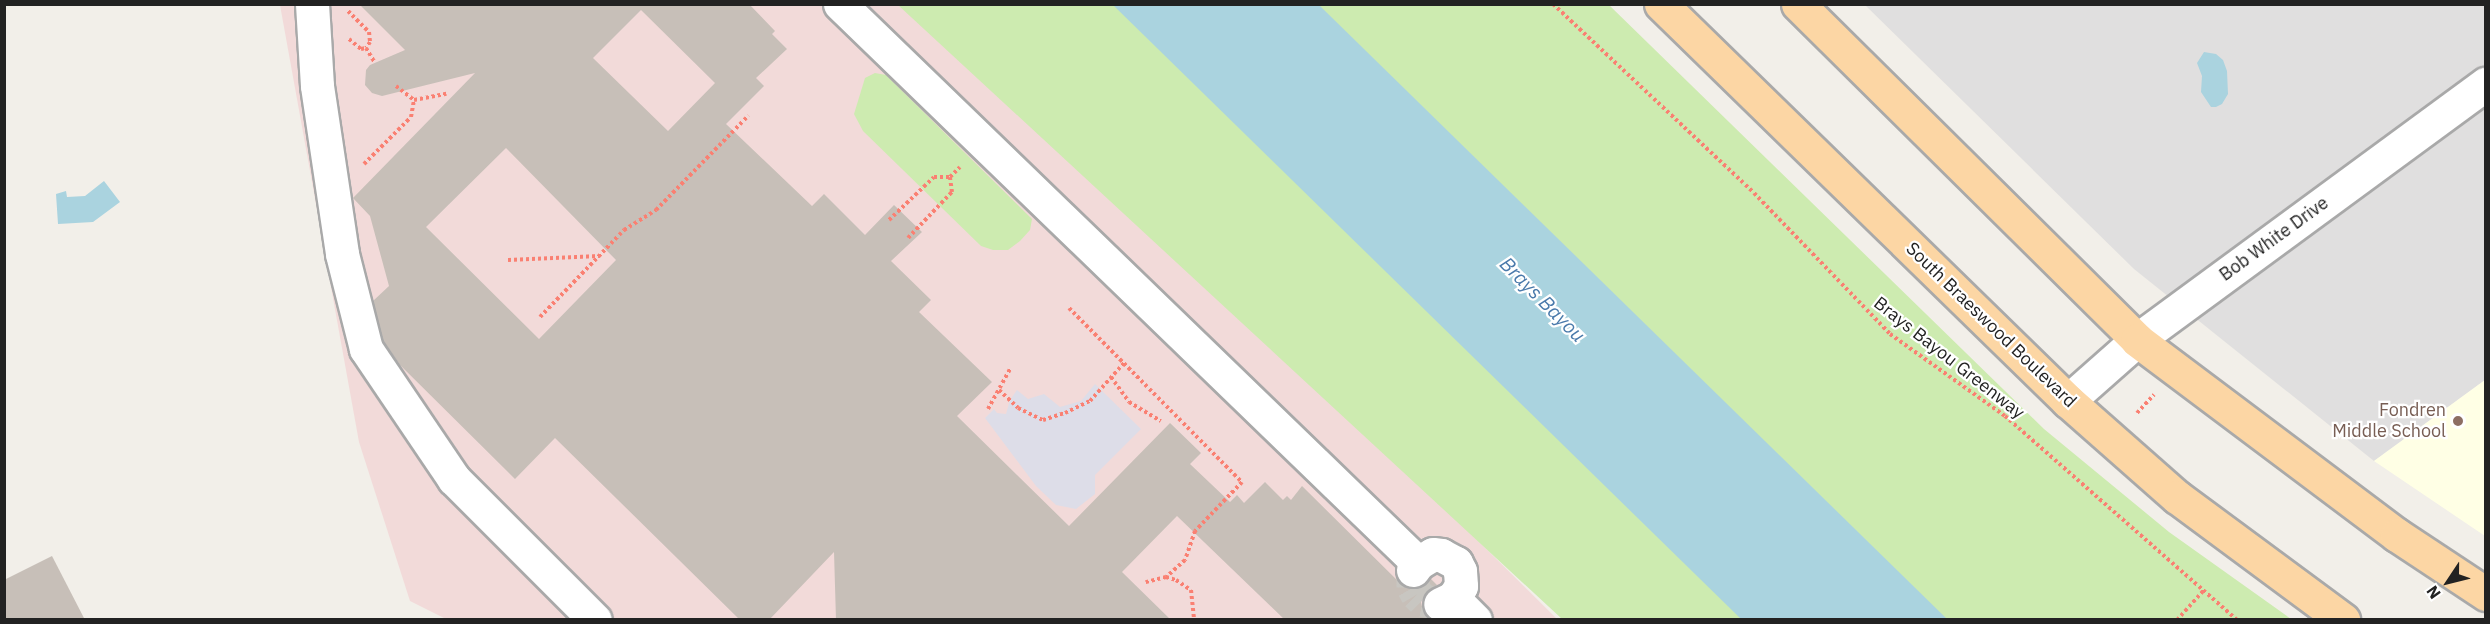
<!DOCTYPE html>
<html>
<head>
<meta charset="utf-8">
<style>
	body { margin:0 }
	#map { position:relative; width:2490px; height:624px; overflow:hidden; background:#f2efe9; font-family:"IBM Plex Sans",sans-serif }
	div>[style] { position:absolute }
	.residential>* { inset:0; background:#e0dfdf }
	.commercial>* { inset:0; background:#f2dad9 }
	.education>* { inset:0; background:#ffffe5 }
	.grass>* { inset:0; background:#cdebb0 }
	.plaza>* { inset:0; background:#dddde8 }
	.water>* { inset:0; background:#aad3df }
	.building>* { inset:0; background:#c7bfb8 }
	.minor-tunnel>* { height:33px; margin-top:-16.5px; transform-origin:0; background:repeating-linear-gradient(90deg,#c8c6c1 0 33px,transparent 0 49px) }
	.path>* { height:4px; margin-top:-2px; transform-origin:0; background:repeating-linear-gradient(90deg,#fa8072 0 3px,transparent 0 6px) }
	.roads { filter:drop-shadow(2px 0 #a9a9a9) drop-shadow(-2px 0 #a9a9a9) drop-shadow(0 2px #a9a9a9) drop-shadow(0 -2px #a9a9a9) }
	.minor>* { height:33px; margin:-16.5px; padding:0 16.5px; transform-origin:16.5px; border-radius:16.5px; background:#fff }
	.major>* { height:33px; margin:-16.5px; padding:0 16.5px; transform-origin:16.5px; border-radius:16.5px; background:#fcd6a4 }
	.dots>* { width:16px; height:16px; translate:-50% -50%; box-sizing:border-box; border:3px solid #fff; border-radius:50% }
	span { translate:-50% -50%; white-space:nowrap; text-align:center; line-height:1.15; -webkit-text-stroke:4.5px #fff; paint-order:stroke }
	.street-label { font-size:18px; color:#222 }
	.education-label { font-size:18px; color:#785e54 }
	.right { translate:-100% -50%; text-align:right }
	.water-label { font-size:20px; color:#4a7aab; font-style:italic }
	.frame { position:absolute; inset:0; border:6px solid #222; pointer-events:none }
	.north { position:absolute; left:2418px; top:552px; width:60px; height:60px; -webkit-text-stroke:4px #fff; paint-order:stroke; rotate:235deg; font-size:16px; font-weight:700; line-height:24px; text-align:center; color:#222 }
	.north::after { content:''; display:block; margin:auto; width:21px; height:27px; background:#222; clip-path:polygon(50% 0,100% 100%,50% 72%,0 100%) }
</style>
</head>
<body>
<div id="map">
	<div class="residential">
		<i style="clip-path:polygon(1865px 5px,2485px 5px,2485px 380px,2374px 461px,2134px 269px)"></i>
	</div>
	<div class="commercial">
		<i style="clip-path:polygon(280px 5px,937px 5px,1557px 619px,446px 619px,410px 601px,359px 442px)"></i>
	</div>
	<div class="education">
		<i style="clip-path:polygon(2485px 380px,2485px 536px,2374px 461px)"></i>
	</div>
	<div class="grass">
		<i style="clip-path:polygon(898px 5px,1609px 5px,2044px 429px,2169px 532px,2291px 619px,1562px 619px)"></i>
		<i style="clip-path:polygon(875px 73px,886px 75px,1032px 219px,1030px 230px,1020px 241px,1008px 250px,993px 250px,981px 246px,863px 131px,854px 114px,865px 78px)"></i>
	</div>
	<div class="plaza">
		<i style="clip-path:polygon(1095px 384px,1141px 429px,1095px 475px,1095px 494px,1076px 509px,1056px 505px,1036px 486px,985px 418px,994px 409px,997px 413px,1006px 414px,1010px 400px,1017px 390px,1028px 399px,1044px 394px,1060px 407px,1081px 401px)"></i>
	</div>
	<div class="water">
		<i style="clip-path:polygon(1113px 5px,1319px 5px,1947px 619px,1741px 619px)"></i>
		<i style="clip-path:polygon(2204px 52px,2216px 54px,2223px 60px,2227px 71px,2228px 94px,2222px 104px,2216px 107px,2211px 107px,2201px 92px,2202px 76px,2197px 63px)"></i>
		<i style="clip-path:polygon(104px 181px,120px 202px,93px 222px,58px 224px,56px 194px,66px 191px,67px 197px,85px 196px)"></i>
	</div>
	<div class="building">
		<i style="clip-path:polygon(evenodd,359px 4px,749px 4px,775px 31px,772px 34px,787px 49px,756px 78px,764px 86px,726px 124px,812px 206px,824px 194px,865px 235px,894px 205px,922px 232px,891px 261px,931px 300px,919px 312px,992px 382px,957px 416px,1069px 526px,1170px 423px,1201px 453px,1190px 464px,1230px 502px,1237px 495px,1244px 503px,1265px 482px,1283px 500px,1287px 496px,1291px 500px,1302px 486px,1403px 586px,1412px 589px,1420px 587px,1430px 578px,1437px 585px,1425px 593px,1421px 602px,1423px 611px,1427px 617px,1425px 620px,1285px 620px,1177px 516px,1122px 572px,1171px 620px,836px 620px,834px 552px,769px 620px,740px 620px,555px 438px,515px 479px,400px 365px,383px 341px,373px 301px,389px 286px,370px 216px,353px 198px,475px 73px,382px 96px,372px 93px,365px 85px,366px 70px,370px 65px,405px 50px,359px 4px,641px 10px,715px 83px,668px 131px,593px 58px,641px 10px,359px 4px,506px 148px,616px 260px,539px 339px,426px 227px,506px 148px)"></i>
		<i style="clip-path:polygon(52px 556px,85px 620px,4px 620px,4px 580px)"></i>
	</div>
	<div class="minor-tunnel">
		<i style="left:1413px;top:570px;width:17px;rotate:90deg"></i>
		<i style="left:1413px;top:587px;width:8px;rotate:60deg"></i>
		<i style="left:1417px;top:594px;width:8px;rotate:45deg"></i>
		<i style="left:1423px;top:600px;width:17px;rotate:13deg"></i>
	</div>
	<div class="path">
		<i style="left:1553px;top:4px;width:276px;rotate:43.2deg"></i>
		<i style="left:1754px;top:193px;width:196px;rotate:46deg"></i>
		<i style="left:1890px;top:334px;width:141px;rotate:35.5deg"></i>
		<i style="left:2005px;top:416px;width:309px;rotate:41.3deg"></i>
		<i style="left:348px;top:11px;width:30px;rotate:45deg"></i>
		<i style="left:369px;top:32px;width:10px;rotate:84deg"></i>
		<i style="left:370px;top:42px;width:7px;rotate:124deg"></i>
		<i style="left:349px;top:39px;width:16px;rotate:40deg"></i>
		<i style="left:361px;top:49px;width:5px;rotate:-11deg"></i>
		<i style="left:366px;top:48px;width:17px;rotate:59deg"></i>
		<i style="left:396px;top:86px;width:23px;rotate:38deg"></i>
		<i style="left:364px;top:164px;width:66px;rotate:-45deg"></i>
		<i style="left:411px;top:117px;width:17px;rotate:-80deg"></i>
		<i style="left:414px;top:100px;width:33px;rotate:-11deg"></i>
		<i style="left:889px;top:220px;width:62px;rotate:-43.7deg"></i>
		<i style="left:934px;top:177px;width:16px"></i>
		<i style="left:908px;top:238px;width:64px;rotate:-46.3deg"></i>
		<i style="left:952px;top:192px;width:15px;rotate:-98deg"></i>
		<i style="left:950px;top:177px;width:14px;rotate:-45deg"></i>
		<i style="left:508px;top:260px;width:91px;rotate:-2.5deg"></i>
		<i style="left:1069px;top:308px;width:245px;rotate:45.2deg"></i>
		<i style="left:1242px;top:482px;width:68px;rotate:133.8deg"></i>
		<i style="left:1195px;top:531px;width:31px;rotate:109deg"></i>
		<i style="left:1185px;top:560px;width:25px;rotate:138deg"></i>
		<i style="left:1166px;top:577px;width:21px;rotate:166deg"></i>
		<i style="left:540px;top:317px;width:121px;rotate:-46deg"></i>
		<i style="left:624px;top:230px;width:38px;rotate:-32deg"></i>
		<i style="left:656px;top:210px;width:132px;rotate:-45.6deg"></i>
		<i style="left:1111px;top:377px;width:31px;rotate:54deg"></i>
		<i style="left:1129px;top:402px;width:37px;rotate:31deg"></i>
		<i style="left:999px;top:390px;width:26px;rotate:43deg"></i>
		<i style="left:1018px;top:408px;width:28px;rotate:26deg"></i>
		<i style="left:1043px;top:420px;width:23px;rotate:-18deg"></i>
		<i style="left:1065px;top:413px;width:28px;rotate:-26deg"></i>
		<i style="left:1090px;top:401px;width:51px;rotate:-48.2deg"></i>
		<i style="left:988px;top:409px;width:46px;rotate:-61.2deg"></i>
		<i style="left:2137px;top:413px;width:25px;rotate:-47deg"></i>
		<i style="left:1166px;top:577px;width:10px;rotate:17deg"></i>
		<i style="left:1176px;top:580px;width:18px;rotate:34deg"></i>
		<i style="left:1191px;top:590px;width:30px;rotate:84deg"></i>
		<i style="left:2177px;top:620px;width:40px;rotate:-48deg"></i>
	</div>
	<div class="roads">
		<div class="minor">
			<i style="left:312px;top:4px;width:82px;rotate:86.5deg"></i>
			<i style="left:317px;top:86px;width:170px;rotate:81.5deg"></i>
			<i style="left:342px;top:254px;width:98px;rotate:75.8deg"></i>
			<i style="left:366px;top:349px;width:157px;rotate:55.9deg"></i>
			<i style="left:454px;top:479px;width:199px;rotate:45deg"></i>
			<i style="left:840px;top:4px;width:804px;rotate:44.04deg"></i>
			<i style="left:2068px;top:401px;width:92px;rotate:-41.5deg"></i>
			<i style="left:2137px;top:340px;width:433px;rotate:-36.3deg"></i>
			<i style="left:1413px;top:570px;width:9px;rotate:-54deg"></i>
			<i style="left:1418px;top:563px;width:17px;rotate:-31deg"></i>
			<i style="left:1433px;top:554px;width:8px;rotate:7deg"></i>
			<i style="left:1441px;top:555px;width:17px;rotate:28deg"></i>
			<i style="left:1456px;top:563px;width:9px;rotate:63deg"></i>
			<i style="left:1460px;top:571px;width:15px;rotate:86deg"></i>
			<i style="left:1461px;top:586px;width:14px;rotate:124deg"></i>
			<i style="left:1453px;top:598px;width:14px;rotate:155deg"></i>
			<i style="left:1453px;top:598px;width:31px;rotate:45deg"></i>
		</div>
		<div class="major">
			<i style="left:1661px;top:4px;width:569px;rotate:44.29deg"></i>
			<i style="left:2068px;top:401px;width:145px;rotate:41.4deg"></i>
			<i style="left:2177px;top:497px;width:207px;rotate:36.5deg"></i>
			<i style="left:1798px;top:4px;width:477px;rotate:44.7deg"></i>
			<i style="left:2137px;top:340px;width:325px;rotate:36.9deg"></i>
			<i style="left:2397px;top:535px;width:107px;rotate:33.5deg"></i>
		</div>
	</div>
	<div class="dots">
		<i style="left:2458px;top:421px;background:#8d6e63"></i>
	</div>
	<div class="street-label">
		<span style="left:2274px;top:239px;rotate:-36deg">Bob White Drive</span>
		<span style="left:1991px;top:325px;rotate:44deg">South Braeswood Boulevard</span>
		<span style="left:1949px;top:358px;rotate:38deg">Brays Bayou Greenway</span>
	</div>
	<div class="education-label">
		<span class="right" style="left:2446px;top:421px">Fondren<br>Middle School</span>
	</div>
	<div class="water-label">
		<span style="left:1543px;top:299px;rotate:45deg">Brays Bayou</span>
	</div>
	<div class="frame"></div>
	<div class="north">N</div>
</div>
</body>
</html>
